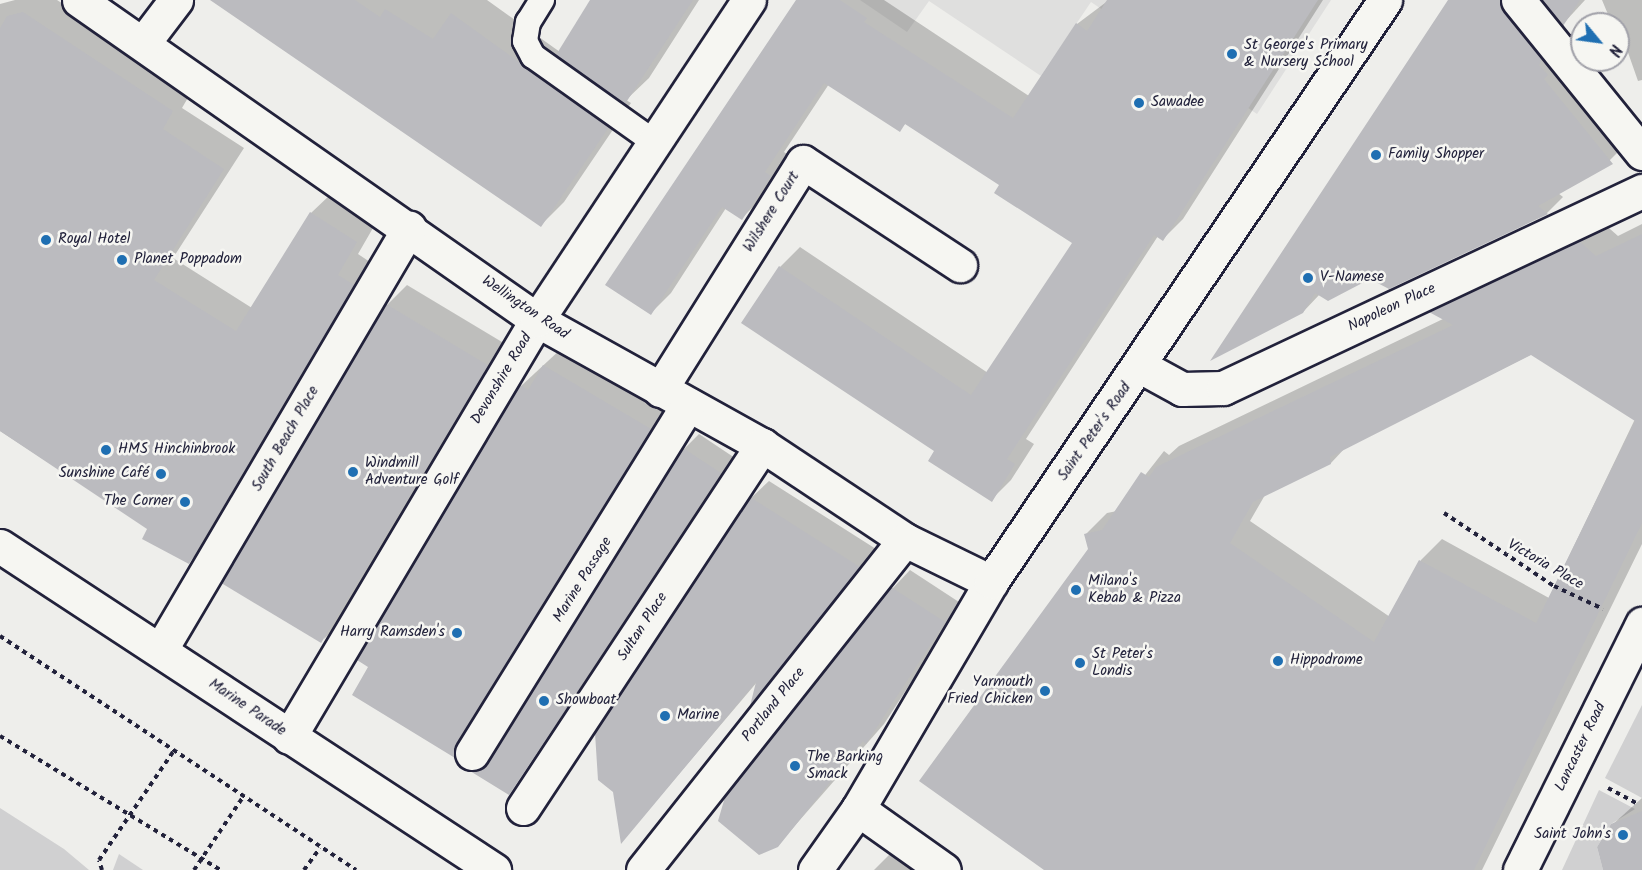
<!DOCTYPE html>
<html>
<head>
<meta charset="utf-8">
<style>
	body { margin:0 }
	#map { position:relative; width:1642px; height:870px; overflow:hidden; background:#eeeeeb; font-family:Kalam,sans-serif }
	div>[style] { position:absolute }
	.built>* { inset:0; background:#dfdfde }
	.green>* { inset:0; background:#d0d0d1 }
	.shadow>* { inset:0; background:#0003 }
	.building>* { inset:0; background:#bbbbbf; transform-origin:0 0 }
	.path>* { height:4px; margin-top:-2px; transform-origin:0; background:repeating-linear-gradient(90deg,#22223b 0 4.5px,transparent 0 9px) }
	.roads { filter:drop-shadow(2px 0 #22223b) drop-shadow(-2px 0 #22223b) drop-shadow(0 2px #22223b) drop-shadow(0 -2px #22223b) }
	.service>* { height:24px; margin:-12px; padding:0 12px; transform-origin:12px; border-radius:12px; background:#f6f6f2 }
	.minor>* { height:33px; margin:-16.5px; padding:0 16.5px; transform-origin:16.5px; border-radius:16.5px; background:#f6f6f2 }
	.tertiary>* { height:33px; margin:-16.5px; padding:0 16.5px; transform-origin:16.5px; border-radius:16.5px; background:#f6f6f2 }
	.dots>* { width:16px; height:16px; translate:-50% -50%; box-sizing:border-box; border:3px solid #f6f6f2; border-radius:50% }
	span { translate:-50% -50%; white-space:nowrap; text-align:center; line-height:1.15; -webkit-text-stroke:5px #f6f6f2; paint-order:stroke }
	.poi-label { font-size:15px; color:#22223b }
	.left { translate:0 -50%; text-align:left }
	.right { translate:-100% -50%; text-align:right }
	.street-label { font-size:15px; color:#22223b }
	.north { position:absolute; left:1570px; top:12px; width:60px; height:60px; box-sizing:border-box; background:#f6f6f2; border:2px solid #a1a1a9; border-radius:50%; rotate:119deg; font-size:16px; font-weight:700; line-height:24px; text-align:center; color:#22223b }
	.north::after { content:''; display:block; margin:auto; width:21px; height:27px; background:#1f6fb2; clip-path:polygon(50% 0,100% 100%,50% 72%,0 100%) }
</style>
</head>
<body>
<div id="map">
	<div class="built">
		<i style="clip-path:polygon(860px 0,1331px 0,1257px 114px,1091px 2px,1041px 76px,929px 1px,907px 32px)"></i>
	</div>
	<div class="green">
		<i style="clip-path:polygon(1642px 705px,1642px 798px,1605px 778px)"></i>
		<i style="clip-path:polygon(1599px 790px,1635px 809px,1611px 824px,1597px 847px,1603px 870px,1562px 870px)"></i>
		<i style="clip-path:polygon(0 808px,64px 849px,89px 870px,0 870px)"></i>
		<i style="clip-path:polygon(119px 854px,143px 870px,113px 870px)"></i>
	</div>
	<div class="shadow">
		<i style="clip-path:polygon(15px 0,57px 0,193px 89px,182px 108px,244px 148px,173px 258px,252px 308px,311px 213px,332px 193px,377px 221px,358px 254px,373px 264px,210px 541px,189px 562px,149px 528px,0 431px,0 4px)"></i>
		<i style="clip-path:polygon(255px 0,487px 0,560px 52px,592px 0,699px 0,649px 78px,626px 100px,631px 103px,564px 202px,541px 225px)"></i>
		<i style="clip-path:polygon(798px 0,884px 0,1029px 96px,1077px 24px,1109px 0,1323px 0,1183px 219px,1163px 239px,1158px 236px,1026px 439px,1034px 444px,1011px 480px,991px 500px,937px 451px,780px 267px,800px 247px,988px 373px,1075px 242px,1001px 185px,906px 123px,899px 130px,829px 84px,784px 152px,790px 156px,762px 198px,742px 218px,726px 208px,671px 293px,651px 313px)"></i>
		<i style="clip-path:polygon(1449px 0,1524px 0,1619px 151px,1602px 168px,1558px 193px,1563px 197px,1547px 213px,1389px 288px,1370px 277px,1320px 294px,1303px 312px)"></i>
		<i style="clip-path:polygon(1544px 0,1585px 0,1563px 24px)"></i>
		<i style="clip-path:polygon(1602px 0,1642px 0,1642px 80px,1638px 81px,1618px 24px,1612px 24px)"></i>
		<i style="clip-path:polygon(evenodd,1601px 221px,1618px 236px,1642px 224px,1642px 544px,1482px 870px,1051px 870px,1089px 549px,1086px 534px,1107px 513px,1117px 511px,1164px 451px,1169px 455px,1179px 446px,1445px 318px,1432px 311px,1452px 291px,1601px 221px,1532px 354px,1635px 419px,1549px 598px,1442px 539px,1421px 560px,1390px 617px,1250px 521px,1265px 495px,1331px 463px,1346px 447px,1532px 354px)"></i>
		<i style="clip-path:polygon(407px 285px,507px 345px,344px 619px,324px 639px,387px 305px)"></i>
		<i style="clip-path:polygon(562px 348px,668px 410px,472px 738px,454px 756px,354px 694px,521px 386px)"></i>
		<i style="clip-path:polygon(699px 434px,735px 458px,509px 794px,472px 771px,496px 752px,684px 449px)"></i>
		<i style="clip-path:polygon(769px 481px,876px 549px,767px 686px,752px 701px,758px 681px,622px 841px,615px 791px,751px 498px)"></i>
		<i style="clip-path:polygon(910px 570px,962px 604px,884px 724px,777px 846px,893px 588px)"></i>
		<i style="clip-path:polygon(1642px 798px,1642px 870px,1605px 870px,1612px 825px)"></i>
		<i style="clip-path:polygon(893px 851px,923px 870px,874px 870px)"></i>
	</div>
	<div class="building">
		<i style="clip-path:polygon(210px 0,355px 0,380px 17px,385px 9px,433px 39px,451px 13px,609px 127px,541px 227px)"></i>
		<i style="clip-path:polygon(590px 0,693px 0,625px 104px,556px 55px)"></i>
		<i style="clip-path:polygon(796px 0,840px 0,867px 18px,864px 22px,1013px 118px,1076px 23px,1087px 31px,1107px 0,1318px 0,1163px 241px,1154px 235px,1007px 459px,1015px 464px,992px 502px,928px 461px,934px 451px,741px 323px,779px 266px,971px 395px,1072px 243px,994px 193px,999px 185px,905px 124px,900px 132px,824px 83px,765px 172px,771px 176px,742px 220px,722px 207px,651px 315px,605px 285px)"></i>
		<i style="clip-path:polygon(1448px 0,1500px 0,1542px 59px,1539px 65px,1548px 75px,1544px 79px,1613px 164px,1538px 206px,1548px 214px,1389px 289px,1370px 279px,1328px 301px,1315px 293px,1303px 313px,1210px 361px)"></i>
		<i style="clip-path:polygon(1542px 0,1580px 0,1563px 26px)"></i>
		<i style="clip-path:polygon(23px 12px,173px 111px,163px 129px,224px 169px,154px 280px,236px 331px,310px 212px,357px 242px,338px 275px,354px 285px,189px 564px,142px 539px,147px 529px,0 431px,0 28px,7px 16px)"></i>
		<i style="clip-path:polygon(evenodd,1642px 234px,1642px 523px,1474px 870px,1044px 870px,919px 781px,1088px 549px,1084px 534px,1102px 530px,1141px 472px,1149px 477px,1156px 467px,1453px 325px,1429px 312px,1579px 241px,1596px 256px,1642px 234px,1531px 355px,1635px 421px,1536px 623px,1419px 560px,1374px 642px,1230px 543px,1253px 502px,1331px 464px,1330px 457px,1531px 355px)"></i>
		<i style="left:386px;top:304px;width:119px;height:324px;rotate:31deg"></i>
		<i style="clip-path:polygon(543px 365px,651px 429px,456px 743px,455px 758px,352px 695px,368px 667px,357px 660px,520px 385px,528px 390px)"></i>
		<i style="clip-path:polygon(683px 448px,721px 473px,509px 795px,470px 771px,488px 763px)"></i>
		<i style="clip-path:polygon(750px 497px,860px 567px,750px 706px,756px 682px,621px 844px,613px 792px,598px 780px,595px 733px)"></i>
		<i style="clip-path:polygon(891px 587px,945px 622px,866px 744px,863px 741px,778px 847px,759px 855px,718px 821px,725px 797px)"></i>
		<i style="clip-path:polygon(1642px 811px,1642px 870px,1603px 870px,1597px 847px,1611px 824px)"></i>
	</div>
	<div class="path">
		<i style="left:1444px;top:513px;width:132px;rotate:33.6deg"></i>
		<i style="left:1554px;top:586px;width:54px;rotate:25.1deg"></i>
		<i style="left:0;top:636px;width:426px;rotate:33.3deg"></i>
		<i style="left:0;top:736px;width:258px;rotate:31.3deg"></i>
		<i style="left:1608px;top:788px;width:34px;rotate:28deg"></i>
		<i style="left:102px;top:870px;width:10px;rotate:-107deg"></i>
		<i style="left:99px;top:860px;width:131px;rotate:-55.6deg"></i>
		<i style="left:194px;top:870px;width:88px;rotate:-56.1deg"></i>
		<i style="left:304px;top:870px;width:27px;rotate:-54deg"></i>
	</div>
	<div class="roads">
		<div class="service">
			<i style="left:542px;top:0;width:26px;rotate:122deg"></i>
			<i style="left:528px;top:22px;width:19px;rotate:99deg"></i>
			<i style="left:525px;top:41px;width:17px;rotate:62deg"></i>
			<i style="left:533px;top:56px;width:152px;rotate:35.4deg"></i>
			<i style="left:1563px;top:54px;width:21px;rotate:-25deg"></i>
		</div>
		<div class="minor">
			<i style="left:79px;top:0;width:559px;rotate:34.94deg"></i>
			<i style="left:537px;top:320px;width:257px;rotate:29.1deg"></i>
			<i style="left:762px;top:445px;width:172px;rotate:33.6deg"></i>
			<i style="left:905px;top:540px;width:96px;rotate:26deg"></i>
			<i style="left:1518px;top:0;width:197px;rotate:51deg"></i>
			<i style="left:144px;top:42px;width:53px;rotate:-52.7deg"></i>
			<i style="left:1140px;top:366px;width:48px;rotate:28.7deg"></i>
			<i style="left:1182px;top:389px;width:41px;rotate:-1.4deg"></i>
			<i style="left:1223px;top:388px;width:463px;rotate:-25.2deg"></i>
			<i style="left:660px;top:390px;width:269px;rotate:-57.9deg"></i>
			<i style="left:803px;top:162px;width:188px;rotate:33.3deg"></i>
			<i style="left:161px;top:649px;width:489px;rotate:-59.5deg"></i>
			<i style="left:289px;top:737px;width:485px;rotate:-59.3deg"></i>
			<i style="left:537px;top:320px;width:384px;rotate:-56.5deg"></i>
			<i style="left:472px;top:753px;width:410px;rotate:-58.2deg"></i>
			<i style="left:523px;top:808px;width:435px;rotate:-56.6deg"></i>
			<i style="left:858px;top:809px;width:105px;rotate:35.3deg"></i>
			<i style="left:643px;top:870px;width:421px;rotate:-51.6deg"></i>
			<i style="left:1520px;top:870px;width:275px;rotate:-63.6deg"></i>
		</div>
		<div class="tertiary">
			<i style="left:0;top:546px;width:591px;rotate:33.26deg"></i>
			<i style="left:815px;top:870px;width:75px;rotate:-54.8deg"></i>
			<i style="left:858px;top:809px;width:263px;rotate:-59.6deg"></i>
			<i style="left:991px;top:582px;width:703px;rotate:-55.9deg"></i>
		</div>
	</div>
	<div class="dots">
		<i style="left:1232px;top:54px;background:#1f6fb2"></i>
		<i style="left:1139px;top:103px;background:#1f6fb2"></i>
		<i style="left:1376px;top:155px;background:#1f6fb2"></i>
		<i style="left:46px;top:240px;background:#1f6fb2"></i>
		<i style="left:122px;top:260px;background:#1f6fb2"></i>
		<i style="left:1308px;top:278px;background:#1f6fb2"></i>
		<i style="left:106px;top:450px;background:#1f6fb2"></i>
		<i style="left:353px;top:472px;background:#1f6fb2"></i>
		<i style="left:161px;top:474px;background:#1f6fb2"></i>
		<i style="left:185px;top:502px;background:#1f6fb2"></i>
		<i style="left:1076px;top:590px;background:#1f6fb2"></i>
		<i style="left:457px;top:633px;background:#1f6fb2"></i>
		<i style="left:1278px;top:661px;background:#1f6fb2"></i>
		<i style="left:1080px;top:663px;background:#1f6fb2"></i>
		<i style="left:1045px;top:691px;background:#1f6fb2"></i>
		<i style="left:544px;top:701px;background:#1f6fb2"></i>
		<i style="left:665px;top:716px;background:#1f6fb2"></i>
		<i style="left:795px;top:766px;background:#1f6fb2"></i>
		<i style="left:1623px;top:835px;background:#1f6fb2"></i>
	</div>
	<div class="poi-label">
		<span class="left" style="left:1244px;top:54px">St George's Primary<br>&amp; Nursery School</span>
		<span class="left" style="left:1151px;top:103px">Sawadee</span>
		<span class="left" style="left:1388px;top:155px">Family Shopper</span>
		<span class="left" style="left:58px;top:240px">Royal Hotel</span>
		<span class="left" style="left:134px;top:260px">Planet Poppadom</span>
		<span class="left" style="left:1320px;top:278px">V-Namese</span>
		<span class="left" style="left:118px;top:450px">HMS Hinchinbrook</span>
		<span class="left" style="left:365px;top:472px">Windmill<br>Adventure Golf</span>
		<span class="right" style="left:149px;top:474px">Sunshine Café</span>
		<span class="right" style="left:173px;top:502px">The Corner</span>
		<span class="left" style="left:1088px;top:590px">Milano's<br>Kebab &amp; Pizza</span>
		<span class="right" style="left:445px;top:633px">Harry Ramsden's</span>
		<span class="left" style="left:1092px;top:663px">St Peter's<br>Londis</span>
		<span class="left" style="left:1290px;top:661px">Hippodrome</span>
		<span class="right" style="left:1033px;top:691px">Yarmouth<br>Fried Chicken</span>
		<span class="left" style="left:556px;top:701px">Showboat</span>
		<span class="left" style="left:677px;top:716px">Marine</span>
		<span class="left" style="left:807px;top:766px">The Barking<br>Smack</span>
		<span class="right" style="left:1611px;top:835px">Saint John's</span>
	</div>
	<div class="street-label">
		<span style="left:772px;top:212px;rotate:-58deg">Wilshere Court</span>
		<span style="left:525px;top:308px;rotate:34deg">Wellington Road</span>
		<span style="left:1392px;top:308px;rotate:-25deg">Napoleon Place</span>
		<span style="left:502px;top:379px;rotate:-59deg">Devonshire Road</span>
		<span style="left:1095px;top:432px;rotate:-55deg">Saint Peter's Road</span>
		<span style="left:286px;top:439px;rotate:-60deg">South Beach Place</span>
		<span style="left:1545px;top:565px;rotate:30deg">Victoria Place</span>
		<span style="left:583px;top:580px;rotate:-58deg">Marine Passage</span>
		<span style="left:643px;top:627px;rotate:-57deg">Sultan Place</span>
		<span style="left:774px;top:705px;rotate:-51deg">Portland Place</span>
		<span style="left:247px;top:708px;rotate:34deg">Marine Parade</span>
		<span style="left:1581px;top:747px;rotate:-64deg">Lancaster Road</span>
	</div>
	<div class="north">N</div>
</div>
</body>
</html>
